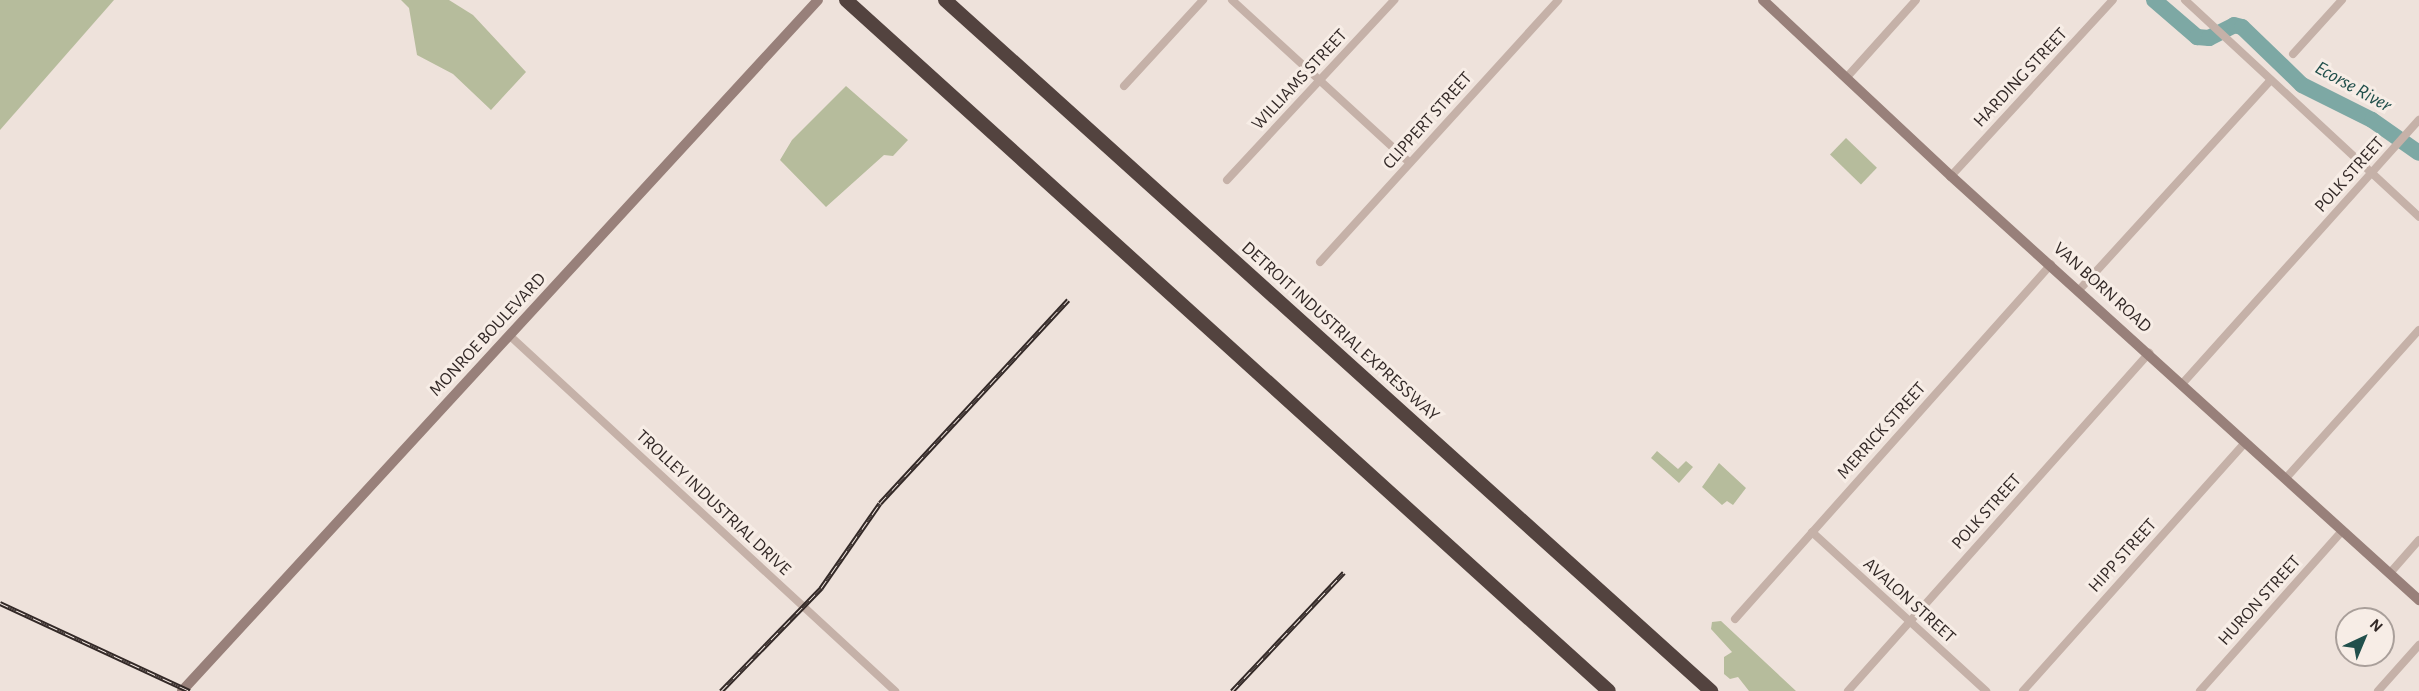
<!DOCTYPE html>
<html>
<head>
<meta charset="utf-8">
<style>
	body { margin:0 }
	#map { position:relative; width:2419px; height:691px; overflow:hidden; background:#eee2db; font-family:"Alegreya Sans",sans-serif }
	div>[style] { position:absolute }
	.green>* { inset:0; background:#b6bc9c; transform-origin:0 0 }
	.river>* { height:16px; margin:-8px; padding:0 8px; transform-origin:8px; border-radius:8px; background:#7da8a4 }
	.street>* { height:8px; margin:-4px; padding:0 4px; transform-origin:4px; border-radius:4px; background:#c5b1a8 }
	.secondary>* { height:10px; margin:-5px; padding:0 5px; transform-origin:5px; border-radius:5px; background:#98807a }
	.highway>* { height:14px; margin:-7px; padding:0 7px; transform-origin:7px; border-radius:7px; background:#53433f }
	.rail>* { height:5px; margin-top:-2.5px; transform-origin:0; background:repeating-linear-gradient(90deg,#f7ede6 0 9px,#332927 0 18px); box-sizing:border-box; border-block:2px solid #332927 }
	span { translate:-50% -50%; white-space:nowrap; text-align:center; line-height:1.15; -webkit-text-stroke:6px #f7ede6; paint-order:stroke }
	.street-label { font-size:18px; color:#332927 }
	.water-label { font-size:20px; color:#21504c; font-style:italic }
	.north { position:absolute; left:2335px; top:607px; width:60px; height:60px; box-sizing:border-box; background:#f7ede6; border:2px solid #a99f9a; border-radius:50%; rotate:44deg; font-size:16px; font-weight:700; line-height:24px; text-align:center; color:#332927 }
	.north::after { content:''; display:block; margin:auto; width:21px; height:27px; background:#21504c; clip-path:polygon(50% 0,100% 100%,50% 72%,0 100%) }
</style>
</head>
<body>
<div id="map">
	<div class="green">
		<i style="clip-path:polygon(0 0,114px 0,0 130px)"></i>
		<i style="clip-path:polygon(401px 0,449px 0,473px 15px,526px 72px,491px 110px,453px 74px,417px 55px,409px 8px)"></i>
		<i style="clip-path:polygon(846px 86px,908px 140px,893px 156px,884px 155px,826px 207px,780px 160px,792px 140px)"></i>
		<i style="left:1846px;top:138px;width:43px;height:23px;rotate:44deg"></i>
		<i style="clip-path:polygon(1657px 451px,1678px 469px,1686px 461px,1693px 467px,1679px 483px,1651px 458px)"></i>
		<i style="clip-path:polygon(1719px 463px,1746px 488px,1733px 505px,1727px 501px,1722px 505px,1702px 487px)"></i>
		<i style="clip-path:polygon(1721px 621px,1796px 691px,1749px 691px,1738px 677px,1730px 679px,1724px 674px,1724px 657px,1732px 652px,1711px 629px,1712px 622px)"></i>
	</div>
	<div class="river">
		<i style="left:2154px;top:0;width:57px;rotate:40.7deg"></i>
		<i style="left:2197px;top:37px;width:12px;rotate:5deg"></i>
		<i style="left:2209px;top:38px;width:28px;rotate:-27deg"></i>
		<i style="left:2234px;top:25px;width:8px;rotate:14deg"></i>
		<i style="left:2242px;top:27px;width:83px;rotate:44deg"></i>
		<i style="left:2302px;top:85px;width:78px;rotate:26.6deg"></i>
		<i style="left:2372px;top:120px;width:57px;rotate:35.1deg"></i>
	</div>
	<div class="street">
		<i style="left:1232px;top:0;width:241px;rotate:42.5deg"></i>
		<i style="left:2185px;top:0;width:319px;rotate:42.8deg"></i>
		<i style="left:2293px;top:54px;width:73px;rotate:-47.8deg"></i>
		<i style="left:1847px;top:77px;width:103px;rotate:-48.1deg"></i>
		<i style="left:1124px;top:86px;width:117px;rotate:-47.4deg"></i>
		<i style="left:1951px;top:176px;width:239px;rotate:-47.4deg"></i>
		<i style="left:1227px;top:180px;width:246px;rotate:-47.1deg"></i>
		<i style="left:1320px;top:262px;width:354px;rotate:-47.7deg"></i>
		<i style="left:2080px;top:289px;width:283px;rotate:-47.6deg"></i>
		<i style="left:510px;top:336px;width:524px;rotate:42.68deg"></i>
		<i style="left:2182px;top:384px;width:355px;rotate:-48.1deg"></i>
		<i style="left:2286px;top:478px;width:199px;rotate:-48.1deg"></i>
		<i style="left:1812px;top:532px;width:236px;rotate:42.4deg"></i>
		<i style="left:2390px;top:573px;width:44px;rotate:-48.7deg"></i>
		<i style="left:1735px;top:619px;width:475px;rotate:-48.3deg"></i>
		<i style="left:1848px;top:691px;width:453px;rotate:-48.3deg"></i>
		<i style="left:2023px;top:691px;width:334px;rotate:-48.2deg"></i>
		<i style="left:2200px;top:691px;width:215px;rotate:-48.4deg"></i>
		<i style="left:2378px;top:691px;width:62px;rotate:-48.3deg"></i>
	</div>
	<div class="secondary">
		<i style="left:1763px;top:0;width:258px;rotate:43.1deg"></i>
		<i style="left:1951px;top:176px;width:632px;rotate:42.18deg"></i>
		<i style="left:182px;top:691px;width:939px;rotate:-47.37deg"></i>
	</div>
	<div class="highway">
		<i style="left:846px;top:0;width:1029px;rotate:42.17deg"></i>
		<i style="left:945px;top:0;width:1032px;rotate:42.05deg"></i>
	</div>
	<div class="rail">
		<i style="left:0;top:603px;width:209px;rotate:24.9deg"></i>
		<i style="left:721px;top:691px;width:144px;rotate:-45.8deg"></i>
		<i style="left:821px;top:588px;width:103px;rotate:-55.2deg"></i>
		<i style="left:880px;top:503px;width:277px;rotate:-47.2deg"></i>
		<i style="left:1232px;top:691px;width:163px;rotate:-46.7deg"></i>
	</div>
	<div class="street-label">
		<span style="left:2021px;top:78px;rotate:-47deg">HARDING STREET</span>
		<span style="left:1300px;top:80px;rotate:-47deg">WILLIAMS STREET</span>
		<span style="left:1428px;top:121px;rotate:-48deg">CLIPPERT STREET</span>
		<span style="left:2350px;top:175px;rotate:-48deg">POLK STREET</span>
		<span style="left:2102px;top:288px;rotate:42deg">VAN BORN ROAD</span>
		<span style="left:1340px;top:332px;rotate:42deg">DETROIT INDUSTRIAL EXPRESSWAY</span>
		<span style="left:488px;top:335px;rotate:-47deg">MONROE BOULEVARD</span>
		<span style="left:1882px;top:431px;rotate:-48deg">MERRICK STREET</span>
		<span style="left:713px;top:503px;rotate:43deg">TROLLEY INDUSTRIAL DRIVE</span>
		<span style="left:1987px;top:512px;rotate:-48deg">POLK STREET</span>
		<span style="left:2123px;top:556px;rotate:-48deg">HIPP STREET</span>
		<span style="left:1909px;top:601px;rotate:42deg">AVALON STREET</span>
		<span style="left:2260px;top:601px;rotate:-48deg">HURON STREET</span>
	</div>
	<div class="water-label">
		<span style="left:2353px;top:87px;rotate:29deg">Ecorse River</span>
	</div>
	<div class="north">N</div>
</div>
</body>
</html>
